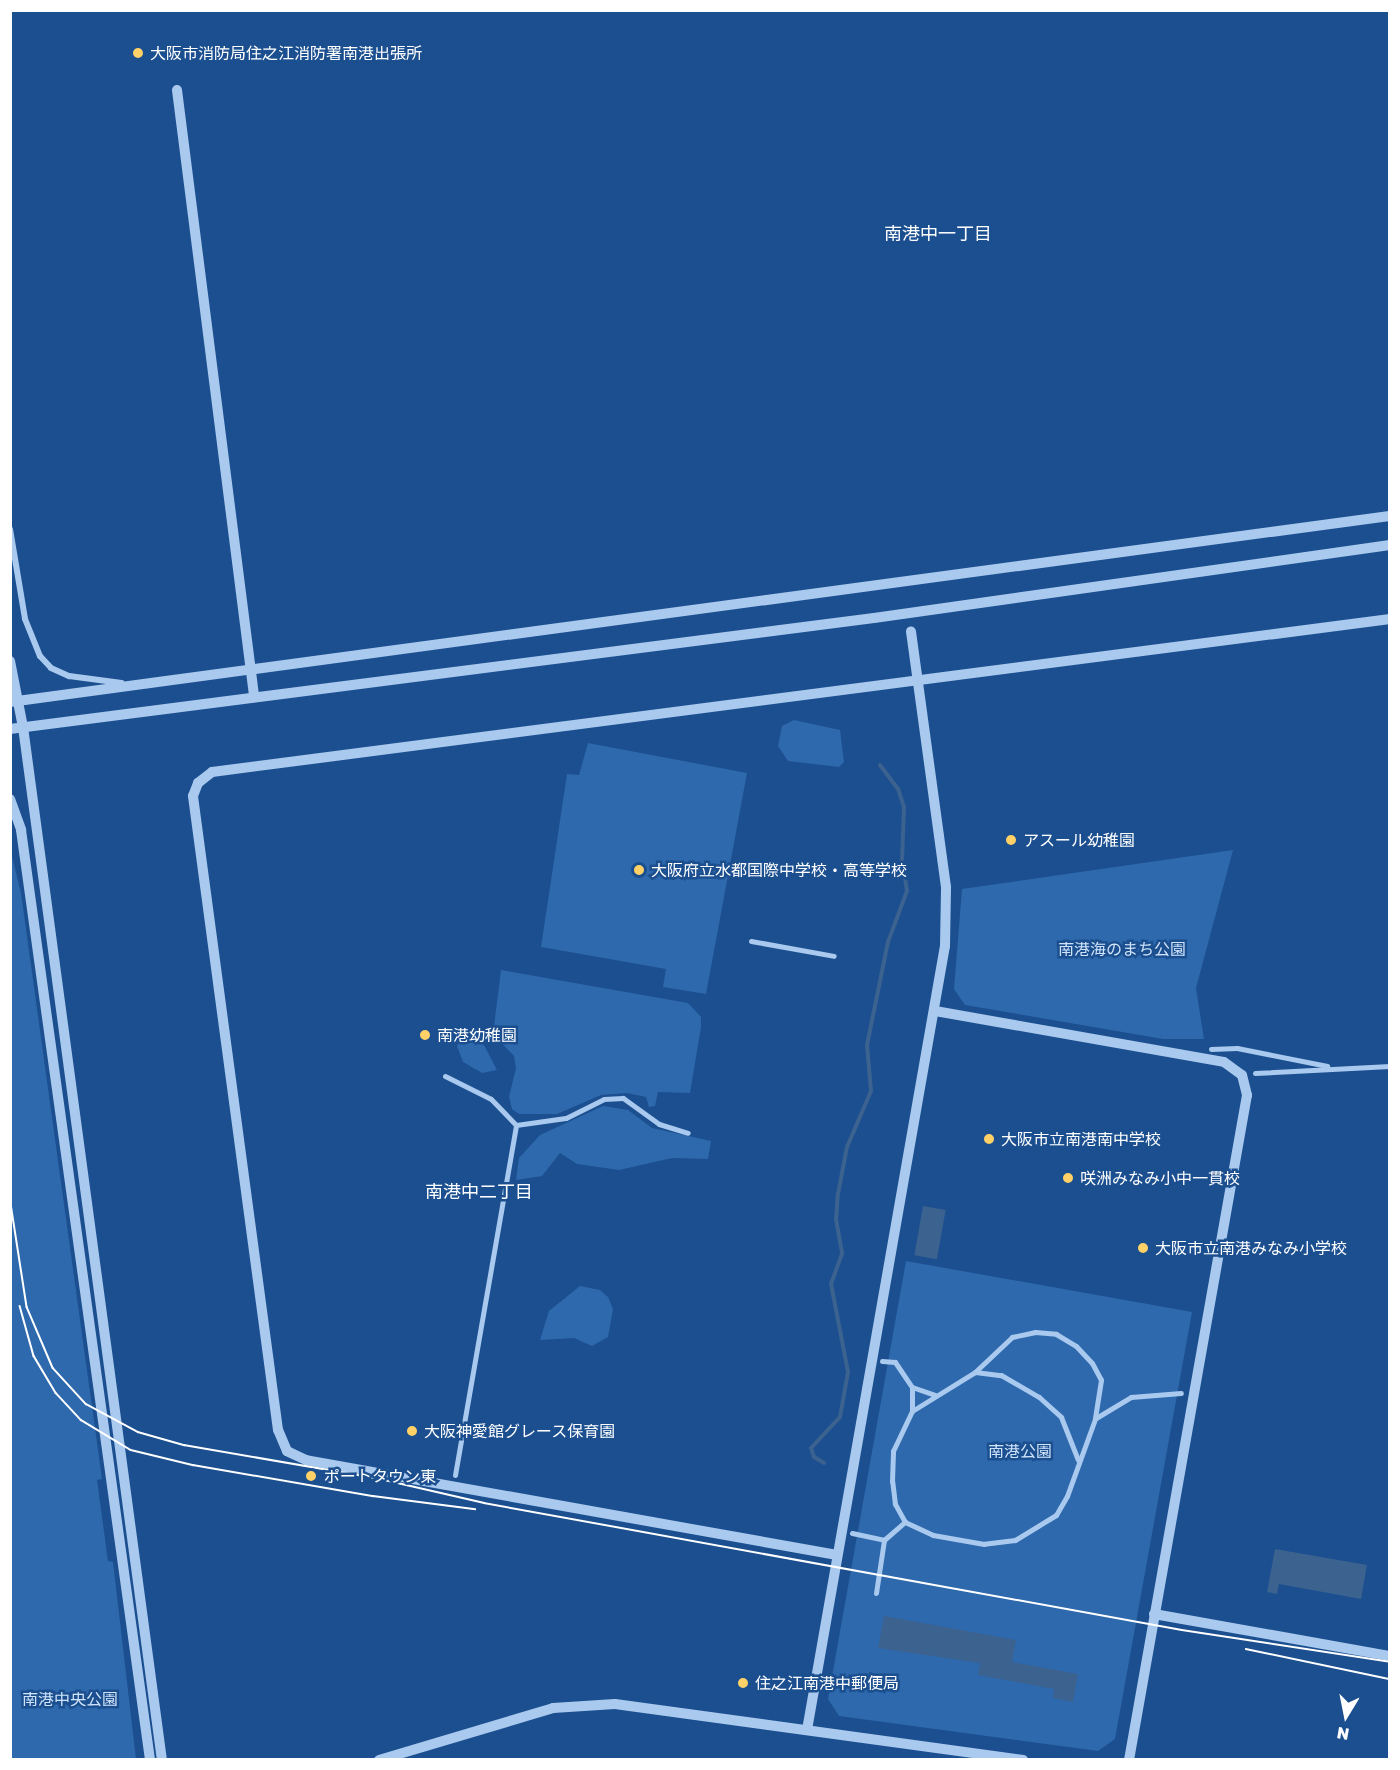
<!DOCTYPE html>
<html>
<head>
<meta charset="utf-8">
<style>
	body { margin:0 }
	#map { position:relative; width:1400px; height:1770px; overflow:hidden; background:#1b4f8f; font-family:"Golos Text","Noto Sans JP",sans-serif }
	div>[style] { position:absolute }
	.green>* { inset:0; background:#2e69ad }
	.water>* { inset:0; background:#3c6290; transform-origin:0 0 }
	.stream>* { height:4px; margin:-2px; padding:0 2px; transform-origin:2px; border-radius:2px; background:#3c6290 }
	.pedestrian>* { height:5px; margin:-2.5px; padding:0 2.5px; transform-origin:2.5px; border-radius:2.5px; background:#a9c9ee }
	.minor>* { height:6px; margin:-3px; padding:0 3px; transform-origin:3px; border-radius:3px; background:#a9c9ee }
	.tertiary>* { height:10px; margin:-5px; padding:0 5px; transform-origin:5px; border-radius:5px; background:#a9c9ee }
	.tram>* { height:1.5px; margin:-0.75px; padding:0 0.75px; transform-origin:0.75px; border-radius:0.75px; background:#fff }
	.dots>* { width:16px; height:16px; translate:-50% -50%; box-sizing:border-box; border:3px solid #1b4f8f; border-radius:50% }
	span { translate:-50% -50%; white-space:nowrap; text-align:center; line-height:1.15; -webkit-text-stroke:5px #1b4f8f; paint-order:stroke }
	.poi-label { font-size:16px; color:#fff }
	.left { translate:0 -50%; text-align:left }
	.park-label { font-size:16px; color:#cfe3fa }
	.neighbourhood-label { font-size:18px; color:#fff }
	.frame { position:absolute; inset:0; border:12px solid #fff; pointer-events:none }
	.north { position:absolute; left:1316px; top:1686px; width:60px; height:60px; -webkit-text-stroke:4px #1b4f8f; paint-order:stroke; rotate:190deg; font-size:16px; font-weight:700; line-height:24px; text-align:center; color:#fff }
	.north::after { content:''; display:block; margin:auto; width:21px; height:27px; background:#fff; clip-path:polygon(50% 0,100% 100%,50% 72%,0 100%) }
</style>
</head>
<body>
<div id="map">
	<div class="green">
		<i style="clip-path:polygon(794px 720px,840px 730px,844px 762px,839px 767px,788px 761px,778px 746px,782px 726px)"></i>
		<i style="clip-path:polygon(588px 743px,747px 773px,706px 994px,663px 987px,666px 969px,541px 947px,567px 774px,579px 775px)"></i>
		<i style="clip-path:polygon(1233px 850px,1196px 988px,1204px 1039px,1163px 1039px,965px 1005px,954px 989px,962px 889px)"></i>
		<i style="clip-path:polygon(11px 852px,21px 893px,102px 1479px,97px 1480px,108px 1561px,113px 1562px,136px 1759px,11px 1759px)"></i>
		<i style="clip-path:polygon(501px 970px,688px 1003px,701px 1017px,701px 1027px,690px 1093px,658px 1092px,655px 1106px,649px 1107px,646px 1097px,627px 1093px,601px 1095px,557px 1114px,519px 1114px,512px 1109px,509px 1097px,516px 1068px,514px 1056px,493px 1034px)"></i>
		<i style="clip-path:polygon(469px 1036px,484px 1045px,497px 1070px,482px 1073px,463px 1062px,457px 1046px,461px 1037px)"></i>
		<i style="clip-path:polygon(603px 1106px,628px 1110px,652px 1128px,711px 1141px,708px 1159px,672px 1158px,619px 1170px,577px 1164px,560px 1153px,542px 1176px,516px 1180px,519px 1158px,540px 1135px)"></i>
		<i style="clip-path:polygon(906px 1261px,1192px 1312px,1115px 1739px,1098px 1751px,839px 1716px,828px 1699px)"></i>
		<i style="clip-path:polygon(580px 1286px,600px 1290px,608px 1297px,613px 1309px,608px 1337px,592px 1346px,574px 1338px,540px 1340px,549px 1311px)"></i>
	</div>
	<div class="water">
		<i style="left:923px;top:1206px;width:23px;height:50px;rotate:10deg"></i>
		<i style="clip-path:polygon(1275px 1549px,1367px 1565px,1361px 1599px,1279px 1584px,1277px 1594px,1267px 1592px)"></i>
		<i style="clip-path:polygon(884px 1616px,1016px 1640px,1012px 1662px,1078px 1674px,1073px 1702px,1053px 1698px,1054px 1689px,978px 1675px,980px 1663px,878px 1648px)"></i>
	</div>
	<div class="stream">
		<i style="left:824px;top:1463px;width:12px;rotate:-149deg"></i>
		<i style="left:814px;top:1457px;width:9px;rotate:-108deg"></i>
		<i style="left:811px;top:1448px;width:42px;rotate:-46.9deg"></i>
		<i style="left:840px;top:1417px;width:46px;rotate:-79.9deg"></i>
		<i style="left:848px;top:1372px;width:90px;rotate:-100.9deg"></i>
		<i style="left:831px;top:1284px;width:33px;rotate:-70deg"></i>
		<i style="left:842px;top:1253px;width:34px;rotate:-100deg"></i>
		<i style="left:836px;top:1220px;width:26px;rotate:-86deg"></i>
		<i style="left:838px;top:1194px;width:48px;rotate:-79.2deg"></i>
		<i style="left:847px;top:1147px;width:61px;rotate:-66.8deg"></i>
		<i style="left:871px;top:1091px;width:46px;rotate:-95deg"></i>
		<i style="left:867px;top:1045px;width:105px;rotate:-78.5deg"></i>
		<i style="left:888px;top:942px;width:54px;rotate:-69.6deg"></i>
		<i style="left:907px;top:891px;width:30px;rotate:-99deg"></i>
		<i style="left:902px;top:861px;width:54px;rotate:-87.9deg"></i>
		<i style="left:904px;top:807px;width:19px;rotate:-108deg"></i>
		<i style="left:898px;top:789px;width:30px;rotate:-127deg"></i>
	</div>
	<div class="pedestrian">
		<i style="left:751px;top:941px;width:84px;rotate:10.2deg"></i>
		<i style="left:1211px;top:1049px;width:26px;rotate:-2deg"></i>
		<i style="left:1237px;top:1048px;width:92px;rotate:11.3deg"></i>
		<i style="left:1255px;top:1073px;width:135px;rotate:-3deg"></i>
		<i style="left:445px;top:1076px;width:51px;rotate:26.6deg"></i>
		<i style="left:491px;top:1099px;width:36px;rotate:46deg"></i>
		<i style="left:516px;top:1125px;width:50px;rotate:-8deg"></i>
		<i style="left:566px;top:1118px;width:42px;rotate:-26.6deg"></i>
		<i style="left:604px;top:1099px;width:19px;rotate:-3deg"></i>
		<i style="left:623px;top:1098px;width:44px;rotate:35.8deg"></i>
		<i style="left:659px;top:1124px;width:30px;rotate:17deg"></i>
		<i style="left:1035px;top:1332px;width:21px;rotate:5deg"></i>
		<i style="left:1056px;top:1334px;width:23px;rotate:31deg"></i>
		<i style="left:1076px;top:1346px;width:23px;rotate:47deg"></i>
		<i style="left:1092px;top:1363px;width:19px;rotate:62deg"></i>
		<i style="left:1101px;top:1380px;width:39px;rotate:99deg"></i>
		<i style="left:1095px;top:1419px;width:82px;rotate:110deg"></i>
		<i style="left:1067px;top:1496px;width:22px;rotate:120deg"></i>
		<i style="left:1056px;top:1515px;width:48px;rotate:148.6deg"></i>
		<i style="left:1015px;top:1540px;width:31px;rotate:173deg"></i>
		<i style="left:984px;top:1544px;width:52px;rotate:-170deg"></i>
		<i style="left:933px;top:1535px;width:31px;rotate:-155deg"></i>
		<i style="left:905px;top:1522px;width:21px;rotate:-119deg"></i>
		<i style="left:895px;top:1504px;width:23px;rotate:-97deg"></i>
		<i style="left:892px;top:1481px;width:30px;rotate:-88deg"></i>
		<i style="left:893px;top:1451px;width:44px;rotate:-64.6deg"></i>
		<i style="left:912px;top:1411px;width:74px;rotate:-31.8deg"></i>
		<i style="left:975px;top:1372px;width:51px;rotate:-43.4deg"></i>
		<i style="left:1012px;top:1337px;width:24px;rotate:-12deg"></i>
		<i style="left:882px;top:1361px;width:13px;rotate:4deg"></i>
		<i style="left:895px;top:1362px;width:30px;rotate:56deg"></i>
		<i style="left:912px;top:1387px;width:24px;rotate:19deg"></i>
		<i style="left:975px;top:1372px;width:26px;rotate:7deg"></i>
		<i style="left:1001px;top:1375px;width:44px;rotate:30.1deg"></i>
		<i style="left:1039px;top:1397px;width:30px;rotate:42deg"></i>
		<i style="left:1061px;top:1417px;width:46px;rotate:68.4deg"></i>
		<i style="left:912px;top:1411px;width:24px;rotate:-90deg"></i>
		<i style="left:1096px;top:1418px;width:41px;rotate:-31deg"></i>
		<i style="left:1131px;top:1397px;width:50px;rotate:-4.6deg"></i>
		<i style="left:455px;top:1475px;width:355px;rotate:-80.1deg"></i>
		<i style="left:852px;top:1533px;width:33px;rotate:12deg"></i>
		<i style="left:876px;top:1593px;width:54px;rotate:-81.4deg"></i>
		<i style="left:884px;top:1540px;width:28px;rotate:-41deg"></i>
	</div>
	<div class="minor">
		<i style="left:10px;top:529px;width:91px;rotate:80.5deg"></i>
		<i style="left:25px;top:619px;width:40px;rotate:68deg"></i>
		<i style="left:40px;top:656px;width:16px;rotate:47deg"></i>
		<i style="left:51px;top:668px;width:20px;rotate:24deg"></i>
		<i style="left:69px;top:676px;width:53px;rotate:7.5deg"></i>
	</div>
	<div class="tertiary">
		<i style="left:177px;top:90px;width:610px;rotate:82.75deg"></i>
		<i style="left:10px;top:661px;width:67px;rotate:78.9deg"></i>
		<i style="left:23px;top:727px;width:1042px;rotate:82.34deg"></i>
		<i style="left:10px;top:702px;width:1392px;rotate:-7.68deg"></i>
		<i style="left:10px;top:729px;width:871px;rotate:-7.32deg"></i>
		<i style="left:874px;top:618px;width:521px;rotate:-8.05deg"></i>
		<i style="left:10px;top:799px;width:33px;rotate:70deg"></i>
		<i style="left:21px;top:830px;width:939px;rotate:82.1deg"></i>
		<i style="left:935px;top:1011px;width:293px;rotate:10deg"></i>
		<i style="left:1224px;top:1062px;width:22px;rotate:36deg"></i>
		<i style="left:1242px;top:1075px;width:21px;rotate:76deg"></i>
		<i style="left:1247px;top:1095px;width:675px;rotate:100.06deg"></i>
		<i style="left:837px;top:1555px;width:539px;rotate:-169.86deg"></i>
		<i style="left:306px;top:1460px;width:21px;rotate:-155deg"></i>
		<i style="left:287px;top:1451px;width:23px;rotate:-113deg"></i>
		<i style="left:278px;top:1430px;width:640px;rotate:-97.64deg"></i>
		<i style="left:193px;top:796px;width:14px;rotate:-69deg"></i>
		<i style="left:198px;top:783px;width:18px;rotate:-38deg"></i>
		<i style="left:212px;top:772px;width:1188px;rotate:-7.4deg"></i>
		<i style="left:1154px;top:1614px;width:240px;rotate:10.1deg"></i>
		<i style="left:807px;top:1730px;width:796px;rotate:-80.02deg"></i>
		<i style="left:945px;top:946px;width:59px;rotate:-89deg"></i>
		<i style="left:946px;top:887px;width:258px;rotate:-97.8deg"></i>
		<i style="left:379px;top:1760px;width:182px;rotate:-16.6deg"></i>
		<i style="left:553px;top:1708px;width:62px;rotate:-3.7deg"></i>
		<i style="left:615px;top:1704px;width:412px;rotate:7.8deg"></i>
	</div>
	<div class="tram">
		<i style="left:10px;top:1197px;width:111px;rotate:81.2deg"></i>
		<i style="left:27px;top:1307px;width:66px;rotate:66.9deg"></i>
		<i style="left:53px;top:1368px;width:49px;rotate:47.5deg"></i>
		<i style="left:86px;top:1404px;width:59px;rotate:28.3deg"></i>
		<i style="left:138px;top:1432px;width:48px;rotate:15.8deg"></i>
		<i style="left:184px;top:1445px;width:195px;rotate:9.8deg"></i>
		<i style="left:376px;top:1478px;width:111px;rotate:13deg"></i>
		<i style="left:484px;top:1503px;width:709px;rotate:10.31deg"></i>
		<i style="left:1182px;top:1630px;width:210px;rotate:8.7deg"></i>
		<i style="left:20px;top:1306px;width:52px;rotate:74.4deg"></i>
		<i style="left:34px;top:1356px;width:43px;rotate:59.3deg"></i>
		<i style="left:56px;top:1393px;width:37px;rotate:47deg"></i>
		<i style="left:81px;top:1420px;width:58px;rotate:31deg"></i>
		<i style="left:131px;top:1450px;width:64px;rotate:13.6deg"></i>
		<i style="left:193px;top:1465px;width:183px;rotate:9.8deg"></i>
		<i style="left:373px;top:1496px;width:103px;rotate:7.3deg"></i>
		<i style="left:1246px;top:1649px;width:147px;rotate:11.8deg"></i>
	</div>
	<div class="dots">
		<i style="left:138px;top:53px;background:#ffd166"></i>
		<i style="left:1011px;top:840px;background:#ffd166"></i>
		<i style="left:639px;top:870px;background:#ffd166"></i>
		<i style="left:425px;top:1035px;background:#ffd166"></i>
		<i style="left:989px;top:1139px;background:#ffd166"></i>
		<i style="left:1068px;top:1178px;background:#ffd166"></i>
		<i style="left:1143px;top:1248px;background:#ffd166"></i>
		<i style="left:412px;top:1431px;background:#ffd166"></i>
		<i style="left:311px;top:1476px;background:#ffd166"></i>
		<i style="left:743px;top:1683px;background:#ffd166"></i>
	</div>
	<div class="poi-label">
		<span class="left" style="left:150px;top:53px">大阪市消防局住之江消防署南港出張所</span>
		<span class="left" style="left:1023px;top:840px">アスール幼稚園</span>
		<span class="left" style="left:651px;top:870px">大阪府立水都国際中学校・高等学校</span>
		<span class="left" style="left:437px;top:1035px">南港幼稚園</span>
		<span class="left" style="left:1001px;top:1139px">大阪市立南港南中学校</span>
		<span class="left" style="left:1080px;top:1178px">咲洲みなみ小中一貫校</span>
		<span class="left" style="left:1155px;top:1248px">大阪市立南港みなみ小学校</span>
		<span class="left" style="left:424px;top:1431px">大阪神愛館グレース保育園</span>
		<span class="left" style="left:324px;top:1476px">ポートタウン東</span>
		<span class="left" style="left:755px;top:1683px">住之江南港中郵便局</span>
	</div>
	<div class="park-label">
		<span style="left:1122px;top:949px">南港海のまち公園</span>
		<span style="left:1020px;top:1451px">南港公園</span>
		<span style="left:70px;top:1699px">南港中央公園</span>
	</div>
	<div class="neighbourhood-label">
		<span style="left:938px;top:233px">南港中一丁目</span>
		<span style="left:479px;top:1191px">南港中二丁目</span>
	</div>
	<div class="frame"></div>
	<div class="north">N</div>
</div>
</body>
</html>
